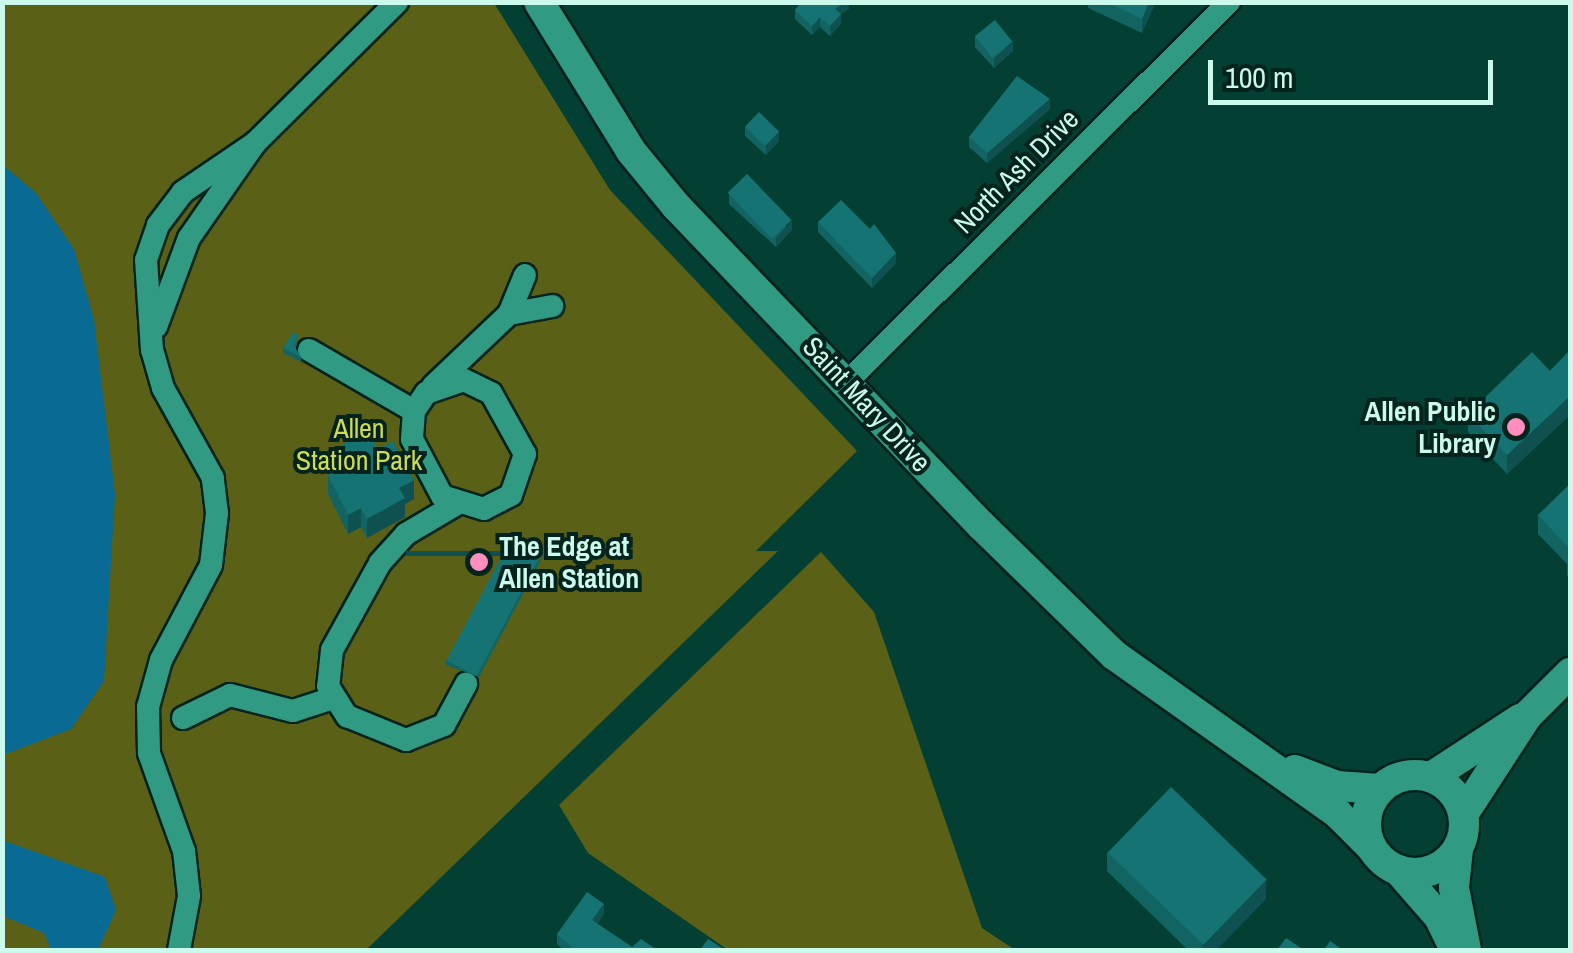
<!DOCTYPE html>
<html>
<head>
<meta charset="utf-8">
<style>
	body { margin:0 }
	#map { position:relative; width:1573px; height:953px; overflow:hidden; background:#033f33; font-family:"Archivo Narrow",sans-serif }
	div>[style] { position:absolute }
	.green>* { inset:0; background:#5a6016 }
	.water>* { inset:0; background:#096a93 }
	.roads { filter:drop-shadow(2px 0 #03231c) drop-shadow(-2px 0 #03231c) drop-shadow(0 2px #03231c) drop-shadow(0 -2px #03231c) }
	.street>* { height:22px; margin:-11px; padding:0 11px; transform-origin:11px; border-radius:11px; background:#319a82 }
	.secondary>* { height:30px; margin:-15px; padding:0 15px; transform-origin:15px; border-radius:15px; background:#319a82 }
	.secondary>.ring { margin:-15px; padding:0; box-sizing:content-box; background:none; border:30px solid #319a82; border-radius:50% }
	.wall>* { inset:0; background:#126463 }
	.shaded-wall>* { inset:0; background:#0f5150; transform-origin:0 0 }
	.building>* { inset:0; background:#157473; transform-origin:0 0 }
	.dots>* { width:28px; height:28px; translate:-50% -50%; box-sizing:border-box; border:5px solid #03231c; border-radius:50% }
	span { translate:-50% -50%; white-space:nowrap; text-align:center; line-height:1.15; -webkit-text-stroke:8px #03231c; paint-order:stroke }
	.street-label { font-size:28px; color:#cbf9eb }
	.poi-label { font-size:28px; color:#cbf9eb; font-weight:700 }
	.right { translate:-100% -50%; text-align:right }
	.left { translate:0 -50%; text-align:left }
	.park-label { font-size:28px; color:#cedb54 }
	.frame { position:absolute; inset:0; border:5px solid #cbf9eb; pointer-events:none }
	.scale { position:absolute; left:1208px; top:60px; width:285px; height:45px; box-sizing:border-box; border:5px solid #cbf9eb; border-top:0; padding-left:12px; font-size:30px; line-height:35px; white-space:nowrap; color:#cbf9eb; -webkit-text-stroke:8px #03231c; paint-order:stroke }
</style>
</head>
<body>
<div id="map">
	<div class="green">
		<i style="clip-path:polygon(2px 3px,494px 3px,610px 190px,857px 451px,756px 551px,778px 551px,366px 950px,3px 950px)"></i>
		<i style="clip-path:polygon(821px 552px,874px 612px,982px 928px,1015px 950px,728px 950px,588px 853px,559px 805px)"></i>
	</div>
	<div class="water">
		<i style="clip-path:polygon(2px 164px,36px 193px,74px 249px,94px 320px,115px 494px,104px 681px,71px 729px,3px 755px)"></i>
		<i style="clip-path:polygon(2px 840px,105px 877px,116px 910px,98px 950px,51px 950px,44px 933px,3px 916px)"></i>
	</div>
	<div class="roads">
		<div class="street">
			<i style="left:509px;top:314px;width:44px;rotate:-10.5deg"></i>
			<i style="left:156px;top:327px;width:95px;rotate:-69.7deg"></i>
			<i style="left:189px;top:238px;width:116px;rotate:-55.2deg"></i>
			<i style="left:255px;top:143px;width:200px;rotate:-44.8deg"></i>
			<i style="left:309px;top:350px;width:121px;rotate:30.2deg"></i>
			<i style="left:464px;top:380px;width:30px;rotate:26deg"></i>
			<i style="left:491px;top:393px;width:70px;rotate:60.9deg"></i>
			<i style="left:525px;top:454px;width:43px;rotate:108.9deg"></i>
			<i style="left:511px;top:495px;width:30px;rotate:153deg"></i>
			<i style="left:484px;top:509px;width:44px;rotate:-162.8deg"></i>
			<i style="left:442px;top:496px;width:64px;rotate:-117.8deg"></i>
			<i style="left:412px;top:439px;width:28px;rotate:-86deg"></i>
			<i style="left:414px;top:411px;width:22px;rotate:-56deg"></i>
			<i style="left:426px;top:393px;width:40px;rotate:-18.9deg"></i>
			<i style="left:847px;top:382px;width:539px;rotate:-44.85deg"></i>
			<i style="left:433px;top:386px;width:105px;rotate:-43.5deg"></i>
			<i style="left:509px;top:314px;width:42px;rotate:-67.7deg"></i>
			<i style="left:455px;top:505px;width:57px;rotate:149.4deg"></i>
			<i style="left:406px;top:534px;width:39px;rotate:132deg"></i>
			<i style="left:380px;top:563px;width:99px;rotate:118.9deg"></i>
			<i style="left:332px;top:650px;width:36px;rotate:96deg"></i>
			<i style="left:328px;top:686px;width:36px;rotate:58deg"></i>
			<i style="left:347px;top:716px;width:64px;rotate:22.1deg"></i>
			<i style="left:406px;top:740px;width:41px;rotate:-21.5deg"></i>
			<i style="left:444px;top:725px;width:47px;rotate:-61.8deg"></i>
			<i style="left:183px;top:718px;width:52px;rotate:-26.1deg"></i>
			<i style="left:230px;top:695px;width:65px;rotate:14.3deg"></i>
			<i style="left:293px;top:711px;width:42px;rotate:-18deg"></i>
			<i style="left:179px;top:950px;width:55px;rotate:-79.5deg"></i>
			<i style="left:189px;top:896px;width:45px;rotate:-96.3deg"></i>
			<i style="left:184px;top:851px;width:104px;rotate:-109.7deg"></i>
			<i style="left:149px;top:753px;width:46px;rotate:-91.2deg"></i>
			<i style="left:148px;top:707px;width:49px;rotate:-74.5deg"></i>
			<i style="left:161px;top:660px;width:107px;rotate:-62.2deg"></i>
			<i style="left:211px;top:565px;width:52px;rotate:-83.4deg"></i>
			<i style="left:217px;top:513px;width:35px;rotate:-97deg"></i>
			<i style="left:213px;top:478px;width:103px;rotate:-119.1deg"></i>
			<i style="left:163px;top:388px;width:40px;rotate:-106deg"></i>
			<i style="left:152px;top:350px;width:90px;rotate:-93.8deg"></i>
			<i style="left:146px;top:260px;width:37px;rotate:-71deg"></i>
			<i style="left:158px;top:225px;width:41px;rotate:-52.9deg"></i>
			<i style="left:183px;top:192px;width:87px;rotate:-34.2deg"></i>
		</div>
		<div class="secondary">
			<i style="left:539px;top:2px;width:175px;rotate:58.3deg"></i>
			<i style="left:631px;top:151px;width:71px;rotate:50.7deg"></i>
			<i style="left:676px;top:206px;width:443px;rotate:46.3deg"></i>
			<i style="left:982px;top:526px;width:185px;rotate:44.3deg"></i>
			<i style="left:1114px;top:655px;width:273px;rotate:35.3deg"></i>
			<i style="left:1337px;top:813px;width:48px;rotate:45deg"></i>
			<i style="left:1295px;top:770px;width:45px;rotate:20.9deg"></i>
			<i style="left:1337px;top:786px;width:43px;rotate:4deg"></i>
			<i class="ring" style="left:1366px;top:775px;width:68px;height:68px"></i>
			<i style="left:1431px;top:777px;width:106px;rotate:-33.1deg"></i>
			<i style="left:1464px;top:813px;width:116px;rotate:-57deg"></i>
			<i style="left:1527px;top:716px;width:61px;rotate:-45deg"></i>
			<i style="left:1458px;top:849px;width:39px;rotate:96deg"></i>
			<i style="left:1454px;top:888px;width:63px;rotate:79deg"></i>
			<i style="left:1398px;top:870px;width:62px;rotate:48.9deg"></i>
			<i style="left:1439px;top:917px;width:37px;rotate:64deg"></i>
		</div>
	</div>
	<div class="wall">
		<i style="clip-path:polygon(849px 2px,849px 9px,841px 14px,841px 24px,830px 36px,820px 27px,812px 35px,795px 19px,795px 10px)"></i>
		<i style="clip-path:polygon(1088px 2px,1154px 2px,1154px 6px,1142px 33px,1088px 8px)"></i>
		<i style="clip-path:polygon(975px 37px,1013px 51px,994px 68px,975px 47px)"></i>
		<i style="clip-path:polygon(1050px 109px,987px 163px,969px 147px,969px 137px)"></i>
		<i style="clip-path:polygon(745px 126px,779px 141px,766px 155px,745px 136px)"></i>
		<i style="clip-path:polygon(729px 194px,792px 230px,776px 247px,729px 204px)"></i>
		<i style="clip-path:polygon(818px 222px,896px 263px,872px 288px,818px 232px)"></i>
		<i style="clip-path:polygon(298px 340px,295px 348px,301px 357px,301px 362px,283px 353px,283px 348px)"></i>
		<i style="clip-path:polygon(1570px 350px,1570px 415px,1507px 474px,1468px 432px,1468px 414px,1550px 371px)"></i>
		<i style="clip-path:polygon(378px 449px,414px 499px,405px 504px,405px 517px,367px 538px,361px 527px,348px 534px,328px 494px,328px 475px,332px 473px,331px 469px,331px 450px)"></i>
		<i style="clip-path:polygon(1570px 484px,1570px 579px,1567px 575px,1567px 564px,1538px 534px,1538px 515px)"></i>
		<i style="clip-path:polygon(543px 556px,479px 677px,446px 665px,446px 660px)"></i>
		<i style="clip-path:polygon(1107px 852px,1266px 899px,1216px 950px,1188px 950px,1107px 871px)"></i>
		<i style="clip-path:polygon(604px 914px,597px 924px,632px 947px,657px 950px,564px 950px,557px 944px,557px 934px)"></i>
	</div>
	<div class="shaded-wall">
		<i style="clip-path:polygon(844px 2px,849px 2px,849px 9px,841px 14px,841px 24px,830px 36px,830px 26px,835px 9px)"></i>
		<i style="clip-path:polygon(1149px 2px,1154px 2px,1154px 6px,1142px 33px,1142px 19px)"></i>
		<i style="clip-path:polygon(820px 17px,820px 27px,812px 35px,812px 26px)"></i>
		<i style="clip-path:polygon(1013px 42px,1013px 51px,994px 68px,994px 58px)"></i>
		<i style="clip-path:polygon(1050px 99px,1050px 109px,987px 163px,987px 153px)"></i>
		<i style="clip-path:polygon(779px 131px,779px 141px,766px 155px,766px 145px)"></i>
		<i style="clip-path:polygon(792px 220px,792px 230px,776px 247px,776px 238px)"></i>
		<i style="clip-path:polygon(896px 253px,896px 263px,872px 288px,872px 278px)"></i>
		<i style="clip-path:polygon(1570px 396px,1570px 415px,1507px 474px,1507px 455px)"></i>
		<i style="clip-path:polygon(414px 480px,414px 499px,405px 504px,405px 517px,367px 538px,367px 519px,399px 488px)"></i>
		<i style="clip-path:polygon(361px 508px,361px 527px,348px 534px,348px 515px)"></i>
		<i style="left:543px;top:551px;width:5px;height:137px;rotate:90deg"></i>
		<i style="clip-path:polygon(1266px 880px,1266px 899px,1216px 950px,1202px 950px,1202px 945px)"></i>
		<i style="clip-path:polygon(604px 904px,604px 914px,592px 930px,592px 920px)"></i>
	</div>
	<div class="building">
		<i style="clip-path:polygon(801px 2px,844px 2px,835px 9px,841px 14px,830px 26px,820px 17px,812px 26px,795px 10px)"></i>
		<i style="clip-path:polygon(1107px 2px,1149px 2px,1142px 19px)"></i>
		<i style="left:995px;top:20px;width:28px;height:26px;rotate:51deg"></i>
		<i style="clip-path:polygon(1017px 76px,1050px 99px,987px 153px,969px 137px)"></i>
		<i style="left:759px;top:112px;width:28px;height:20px;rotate:44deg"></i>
		<i style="left:747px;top:174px;width:64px;height:27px;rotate:46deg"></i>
		<i style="clip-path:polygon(841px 200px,870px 229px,874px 224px,896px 253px,872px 278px,818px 222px)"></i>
		<i style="clip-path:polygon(293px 332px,298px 335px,294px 346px,301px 357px,283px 348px)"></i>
		<i style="clip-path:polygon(1570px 350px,1570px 396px,1507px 455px,1468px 414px,1532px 352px,1550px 371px)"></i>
		<i style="clip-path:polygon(368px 431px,378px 449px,393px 441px,414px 480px,399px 488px,405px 498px,367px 519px,361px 508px,348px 515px,328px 475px,340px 469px,331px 450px)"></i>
		<i style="clip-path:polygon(1570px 484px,1570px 549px,1538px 515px)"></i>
		<i style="left:513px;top:535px;width:34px;height:142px;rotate:28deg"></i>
		<i style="left:1171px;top:787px;width:133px;height:91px;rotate:44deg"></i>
		<i style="clip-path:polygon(587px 892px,604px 904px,592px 920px,632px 947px,641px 939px,657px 950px,575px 950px,557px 934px)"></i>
		<i style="clip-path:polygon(1286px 938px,1304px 950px,1277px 950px)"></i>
		<i style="clip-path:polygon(708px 939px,725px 950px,700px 950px)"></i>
		<i style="clip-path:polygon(1330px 941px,1343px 950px,1324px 950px)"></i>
	</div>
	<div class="dots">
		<i style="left:1516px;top:427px;background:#fe8ebd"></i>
		<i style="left:479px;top:562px;background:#fe8ebd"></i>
	</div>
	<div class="street-label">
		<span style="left:1016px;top:171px;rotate:-45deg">North Ash Drive</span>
		<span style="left:867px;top:404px;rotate:47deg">Saint Mary Drive</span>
	</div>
	<div class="poi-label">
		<span class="right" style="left:1496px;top:427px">Allen Public<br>Library</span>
		<span class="left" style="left:499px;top:562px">The Edge at<br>Allen Station</span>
	</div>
	<div class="park-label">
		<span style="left:359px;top:444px">Allen<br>Station Park</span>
	</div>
	<div class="frame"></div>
	<div class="scale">100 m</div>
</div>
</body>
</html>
